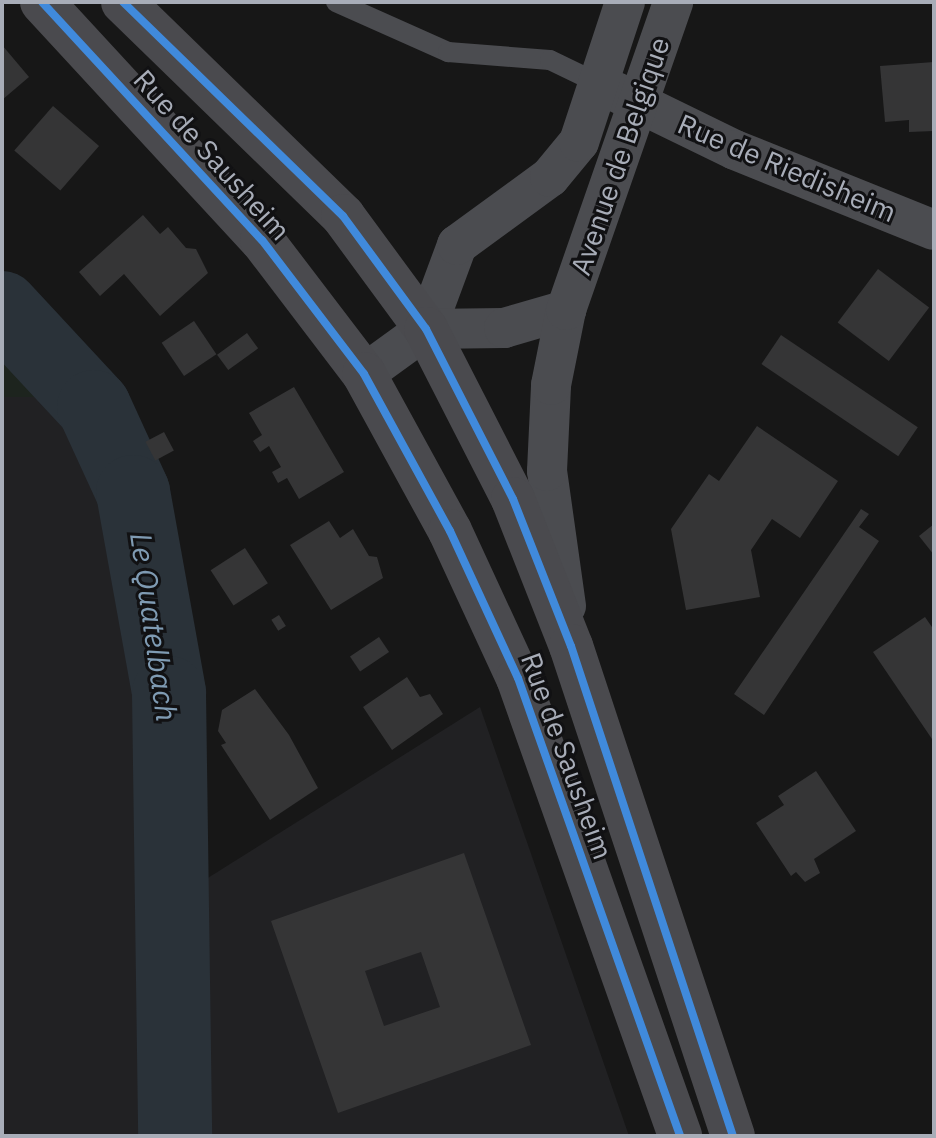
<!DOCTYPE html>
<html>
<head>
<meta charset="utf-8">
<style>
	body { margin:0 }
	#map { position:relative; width:936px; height:1138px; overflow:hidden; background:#171717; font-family:"IBM Plex Sans",sans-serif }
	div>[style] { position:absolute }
	.built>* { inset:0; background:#212123 }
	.green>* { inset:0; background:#1d241e }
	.river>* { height:74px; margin:-37px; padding:0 37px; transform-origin:37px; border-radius:37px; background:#2a3239 }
	.building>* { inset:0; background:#353536; transform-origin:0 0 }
	.lane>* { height:20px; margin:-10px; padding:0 10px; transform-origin:10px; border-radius:10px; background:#4b4c50 }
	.street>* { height:40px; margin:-20px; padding:0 20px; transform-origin:20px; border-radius:20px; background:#4b4c50 }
	.secondary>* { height:44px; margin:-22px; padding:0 22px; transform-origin:22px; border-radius:22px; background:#4a4a4e }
	.cycleway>* { height:8px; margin:-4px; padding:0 4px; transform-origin:4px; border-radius:4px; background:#408adc }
	span { translate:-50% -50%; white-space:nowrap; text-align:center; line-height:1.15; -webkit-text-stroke:6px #111113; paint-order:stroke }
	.street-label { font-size:28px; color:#a8adb8 }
	.water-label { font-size:30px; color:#7f9bb3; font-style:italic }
	.frame { position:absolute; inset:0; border:4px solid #a8adb8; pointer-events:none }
</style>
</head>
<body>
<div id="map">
	<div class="built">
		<i style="clip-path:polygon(2px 397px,76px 397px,195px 886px,480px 707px,629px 1136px,2px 1136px)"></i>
	</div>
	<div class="green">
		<i style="clip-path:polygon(2px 321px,76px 397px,2px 397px)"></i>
	</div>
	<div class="river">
		<i style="left:2px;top:308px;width:135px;rotate:47.1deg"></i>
		<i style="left:94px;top:407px;width:94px;rotate:65.4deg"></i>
		<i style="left:133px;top:492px;width:204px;rotate:79.8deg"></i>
		<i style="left:169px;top:693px;width:443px;rotate:89.2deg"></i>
	</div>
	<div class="building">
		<i style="clip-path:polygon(2px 45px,29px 77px,2px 100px)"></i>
		<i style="clip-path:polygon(934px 62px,934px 131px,909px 132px,909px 120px,885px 122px,880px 66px)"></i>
		<i style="left:53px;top:106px;width:61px;height:59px;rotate:41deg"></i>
		<i style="clip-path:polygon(143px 215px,160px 234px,168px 227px,186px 248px,196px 249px,208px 273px,160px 316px,124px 274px,100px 296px,79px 272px)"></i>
		<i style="left:878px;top:269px;width:64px;height:67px;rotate:37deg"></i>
		<i style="left:194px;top:321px;width:40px;height:39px;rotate:56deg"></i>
		<i style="left:247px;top:333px;width:19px;height:37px;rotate:54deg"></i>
		<i style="left:781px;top:335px;width:165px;height:35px;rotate:34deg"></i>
		<i style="clip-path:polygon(294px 387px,344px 472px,299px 499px,287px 478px,278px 483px,272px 472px,281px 467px,269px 446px,260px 452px,253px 441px,262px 435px,249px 413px)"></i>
		<i style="clip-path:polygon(757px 426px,838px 481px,800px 538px,772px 519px,751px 550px,760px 597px,686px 610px,671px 529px,709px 474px,719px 481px)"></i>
		<i style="left:164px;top:432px;width:21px;height:21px;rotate:62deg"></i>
		<i style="clip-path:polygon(861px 509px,869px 514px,859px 527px,879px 541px,764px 715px,734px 694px)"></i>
		<i style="clip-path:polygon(329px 521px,340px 538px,353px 529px,369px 556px,377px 557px,383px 578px,331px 610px,290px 545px)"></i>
		<i style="clip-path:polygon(934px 524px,934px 555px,919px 536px)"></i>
		<i style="left:245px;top:548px;width:42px;height:41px;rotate:57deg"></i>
		<i style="left:279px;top:615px;width:13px;height:9px;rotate:58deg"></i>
		<i style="clip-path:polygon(925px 617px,934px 630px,934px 742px,873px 652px)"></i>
		<i style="left:379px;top:637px;width:18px;height:35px;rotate:56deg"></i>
		<i style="clip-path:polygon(407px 677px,420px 697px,430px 694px,443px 714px,392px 750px,363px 707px)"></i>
		<i style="clip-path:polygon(255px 689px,289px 735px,318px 788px,270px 820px,221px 745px,226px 743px,218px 731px,222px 710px)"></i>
		<i style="clip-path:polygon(816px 771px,856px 831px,814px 859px,820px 873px,805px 882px,796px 872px,791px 876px,756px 823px,784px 805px,778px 796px)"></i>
		<i style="clip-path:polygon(evenodd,464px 853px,531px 1045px,338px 1113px,271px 921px,464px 853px,421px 952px,440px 1007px,384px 1026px,365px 971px,421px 952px)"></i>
	</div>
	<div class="lane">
		<i style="left:336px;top:2px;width:123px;rotate:24.1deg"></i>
		<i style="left:448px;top:52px;width:102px;rotate:4.5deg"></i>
		<i style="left:550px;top:60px;width:58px;rotate:25.7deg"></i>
	</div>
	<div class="street">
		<i style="left:616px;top:92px;width:132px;rotate:26deg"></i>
		<i style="left:735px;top:150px;width:214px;rotate:21.9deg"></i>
		<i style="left:426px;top:329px;width:90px;rotate:-69.7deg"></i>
		<i style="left:457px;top:245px;width:115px;rotate:-36.2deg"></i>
		<i style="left:550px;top:177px;width:45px;rotate:-50.4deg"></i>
		<i style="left:579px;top:142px;width:147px;rotate:-71.8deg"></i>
		<i style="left:426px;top:329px;width:78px;rotate:-0.7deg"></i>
		<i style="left:504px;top:328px;width:65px;rotate:-16.2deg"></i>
		<i style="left:364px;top:374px;width:77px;rotate:-36deg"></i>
		<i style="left:566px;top:606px;width:136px;rotate:-98deg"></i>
		<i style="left:547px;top:471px;width:86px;rotate:-87.3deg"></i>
		<i style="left:551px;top:385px;width:76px;rotate:-78.7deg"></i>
		<i style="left:566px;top:310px;width:326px;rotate:-70.8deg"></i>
	</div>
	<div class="secondary">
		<i style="left:42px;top:2px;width:324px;rotate:47.3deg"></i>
		<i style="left:262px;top:240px;width:168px;rotate:52.7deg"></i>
		<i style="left:364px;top:374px;width:179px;rotate:61.3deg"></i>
		<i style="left:450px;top:531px;width:162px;rotate:65.2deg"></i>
		<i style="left:518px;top:678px;width:486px;rotate:70.5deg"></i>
		<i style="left:123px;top:2px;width:307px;rotate:44.2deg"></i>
		<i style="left:343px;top:216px;width:140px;rotate:53.7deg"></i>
		<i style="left:426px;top:329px;width:191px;rotate:62.9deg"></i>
		<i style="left:513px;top:499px;width:158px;rotate:68.5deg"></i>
		<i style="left:571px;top:646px;width:516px;rotate:71.71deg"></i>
	</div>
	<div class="cycleway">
		<i style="left:42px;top:2px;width:324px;rotate:47.3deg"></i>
		<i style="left:262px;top:240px;width:168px;rotate:52.7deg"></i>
		<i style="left:364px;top:374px;width:179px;rotate:61.3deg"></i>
		<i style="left:450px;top:531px;width:162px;rotate:65.2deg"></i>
		<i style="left:518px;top:678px;width:486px;rotate:70.5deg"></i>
		<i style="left:123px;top:2px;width:307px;rotate:44.2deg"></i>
		<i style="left:343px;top:216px;width:140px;rotate:53.7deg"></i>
		<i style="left:426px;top:329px;width:191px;rotate:62.9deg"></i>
		<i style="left:513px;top:499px;width:158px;rotate:68.5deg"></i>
		<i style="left:571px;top:646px;width:516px;rotate:71.71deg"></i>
	</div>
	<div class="street-label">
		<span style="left:212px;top:155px;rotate:48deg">Rue de Sausheim</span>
		<span style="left:620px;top:156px;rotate:-71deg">Avenue de Belgique</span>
		<span style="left:787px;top:168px;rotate:23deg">Rue de Riedisheim</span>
		<span style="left:567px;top:756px;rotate:70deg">Rue de Sausheim</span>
	</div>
	<div class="water-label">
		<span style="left:154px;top:627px;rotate:82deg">Le Quatelbach</span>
	</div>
	<div class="frame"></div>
</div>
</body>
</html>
